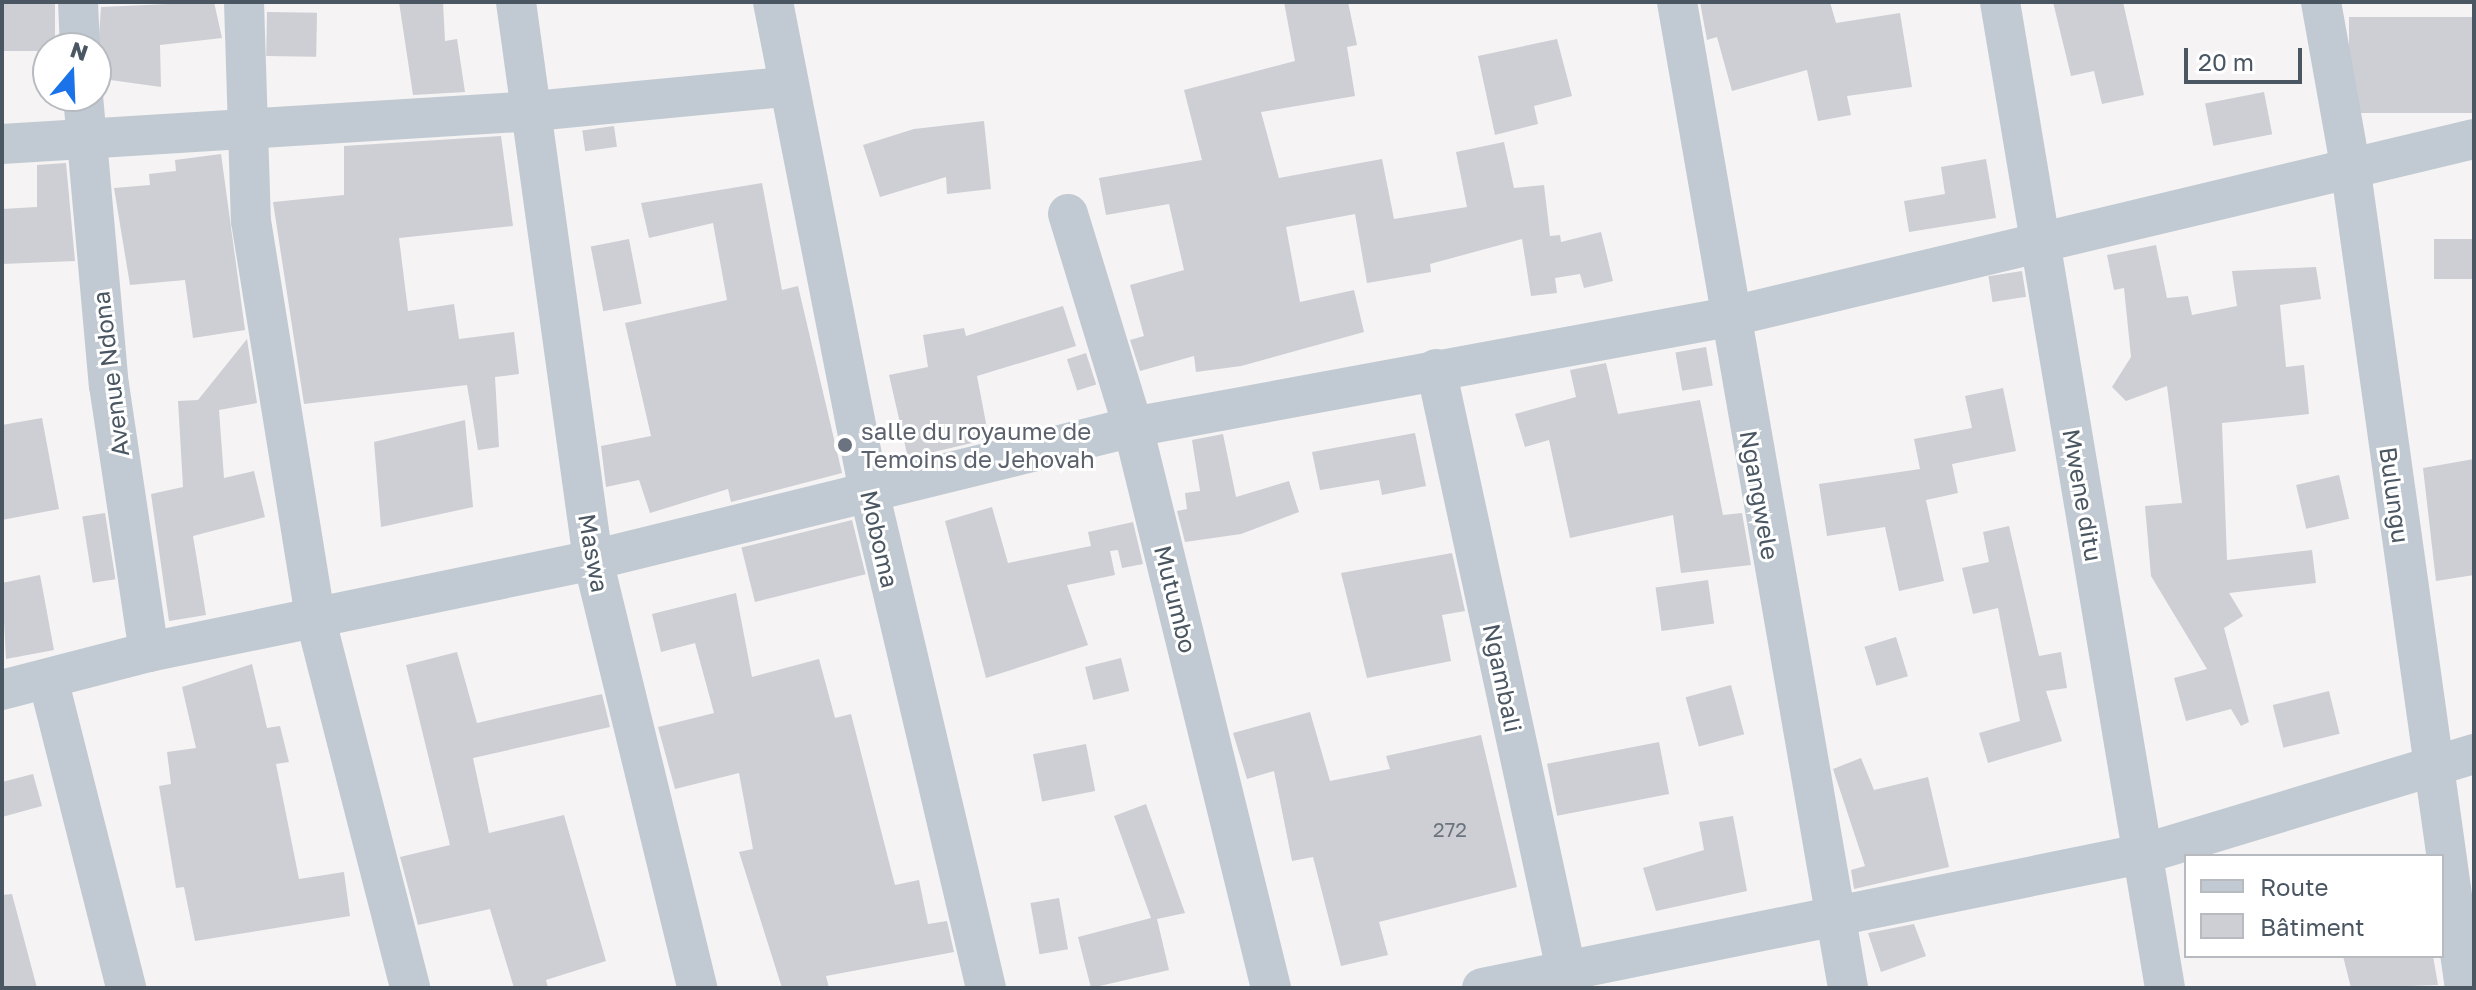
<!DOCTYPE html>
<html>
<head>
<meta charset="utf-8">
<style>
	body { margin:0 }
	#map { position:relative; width:2476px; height:990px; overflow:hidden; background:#f5f3f3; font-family:"Golos Text",sans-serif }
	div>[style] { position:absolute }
	.building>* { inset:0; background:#cdcfd5; transform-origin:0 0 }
	.minor>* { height:40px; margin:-20px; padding:0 20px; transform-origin:20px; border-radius:20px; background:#c1cad2 }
	.dots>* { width:22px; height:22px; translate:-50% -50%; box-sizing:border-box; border:4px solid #fff; border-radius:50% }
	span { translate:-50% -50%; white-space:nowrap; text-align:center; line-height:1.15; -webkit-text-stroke:6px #fff; paint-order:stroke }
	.number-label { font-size:20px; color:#6b747e }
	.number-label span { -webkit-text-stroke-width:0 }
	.street-label { font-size:24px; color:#4a5661 }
	.worship-label { font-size:24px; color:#5b616d }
	.left { translate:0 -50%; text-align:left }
	.frame { position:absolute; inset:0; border:4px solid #4a5661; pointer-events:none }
	.legend { position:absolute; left:2184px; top:854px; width:260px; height:104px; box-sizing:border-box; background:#fff; border:2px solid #b7bbc0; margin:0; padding:10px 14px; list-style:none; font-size:24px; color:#4a5661 }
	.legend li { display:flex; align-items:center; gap:16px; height:40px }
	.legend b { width:40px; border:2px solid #b7bbc0 }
	.north { position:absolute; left:32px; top:32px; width:80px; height:80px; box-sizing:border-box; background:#fff; border:2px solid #b7bbc0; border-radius:50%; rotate:19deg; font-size:22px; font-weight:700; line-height:32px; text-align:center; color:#4a5661 }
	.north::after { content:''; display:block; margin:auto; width:28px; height:36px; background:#1a73e8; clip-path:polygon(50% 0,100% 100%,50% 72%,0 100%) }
	.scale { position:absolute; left:2184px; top:48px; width:118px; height:36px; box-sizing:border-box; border:4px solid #4a5661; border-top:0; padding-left:10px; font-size:24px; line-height:28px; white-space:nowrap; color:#4a5661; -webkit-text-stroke:6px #fff; paint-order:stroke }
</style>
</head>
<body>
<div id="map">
	<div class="building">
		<i style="left:2px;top:2px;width:53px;height:49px"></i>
		<i style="clip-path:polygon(214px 2px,222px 38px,160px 45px,161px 87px,96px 78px,101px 7px)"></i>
		<i style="clip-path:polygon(399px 2px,443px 2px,445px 41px,457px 39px,465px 92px,413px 95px)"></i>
		<i style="clip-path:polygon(1284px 2px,1348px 2px,1357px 45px,1347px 47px,1355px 96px,1261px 112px,1279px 178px,1382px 159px,1394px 219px,1467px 207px,1456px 152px,1504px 142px,1514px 188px,1544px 185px,1550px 236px,1560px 235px,1561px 242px,1601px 232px,1613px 281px,1584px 288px,1580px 274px,1555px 278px,1557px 293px,1531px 296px,1522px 239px,1430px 264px,1431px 272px,1367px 283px,1355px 214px,1286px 227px,1300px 302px,1354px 290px,1364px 332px,1241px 366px,1196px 372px,1194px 356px,1140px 371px,1130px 340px,1144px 336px,1130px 285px,1184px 270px,1169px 204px,1106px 215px,1099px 178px,1202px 160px,1184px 90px,1295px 61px)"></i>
		<i style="clip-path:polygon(1700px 2px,1830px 2px,1836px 23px,1900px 13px,1912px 87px,1847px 96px,1851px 115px,1818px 121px,1807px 70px,1732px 91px,1717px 37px,1707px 40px)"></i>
		<i style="clip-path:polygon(2053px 2px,2123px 2px,2144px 95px,2102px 104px,2094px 71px,2071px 76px)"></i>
		<i style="left:267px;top:12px;width:50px;height:44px;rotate:1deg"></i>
		<i style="left:2474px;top:17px;width:96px;height:125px;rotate:90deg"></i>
		<i style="clip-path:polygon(1557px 39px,1572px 96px,1534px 106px,1538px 124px,1495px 135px,1478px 56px)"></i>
		<i style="left:2264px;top:92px;width:43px;height:60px;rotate:79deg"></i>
		<i style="clip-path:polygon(984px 121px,991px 189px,947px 194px,946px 177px,880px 197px,863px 145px,914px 129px)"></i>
		<i style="left:614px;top:126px;width:21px;height:32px;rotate:82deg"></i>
		<i style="clip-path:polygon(501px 136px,513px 226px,399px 238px,408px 311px,454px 304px,459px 339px,514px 332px,519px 374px,495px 377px,499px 447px,478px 450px,467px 385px,304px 404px,273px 202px,344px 195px,344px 146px)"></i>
		<i style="clip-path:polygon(221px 154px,245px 330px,193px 338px,185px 280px,130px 285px,114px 188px,150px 185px,149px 174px,176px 171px,175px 160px)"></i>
		<i style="clip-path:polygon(1986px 159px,1996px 218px,1909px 232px,1904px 201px,1945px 194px,1941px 167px)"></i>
		<i style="clip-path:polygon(66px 163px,75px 261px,2px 264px,2px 209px,37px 207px,37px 165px)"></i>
		<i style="clip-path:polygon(762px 183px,782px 290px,798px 286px,842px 473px,731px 502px,728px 489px,650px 513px,639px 480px,606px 487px,601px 446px,651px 436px,625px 323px,727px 300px,713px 223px,649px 238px,641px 203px)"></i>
		<i style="left:629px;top:239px;width:66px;height:39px;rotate:79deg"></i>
		<i style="left:2474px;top:239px;width:40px;height:40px;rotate:90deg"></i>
		<i style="clip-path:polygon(2156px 245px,2167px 298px,2188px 296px,2192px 315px,2237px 306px,2232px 271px,2316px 267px,2321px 299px,2280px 305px,2286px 367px,2304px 365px,2309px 414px,2222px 423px,2227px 560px,2312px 550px,2316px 583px,2229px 593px,2243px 616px,2224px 628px,2249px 722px,2241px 726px,2231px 709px,2186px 721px,2174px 678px,2207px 669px,2151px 576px,2145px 506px,2182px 503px,2167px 386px,2126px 401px,2112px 387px,2131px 357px,2124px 288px,2114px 290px,2107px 255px)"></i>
		<i style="left:2022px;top:271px;width:26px;height:34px;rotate:81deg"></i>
		<i style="clip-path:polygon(1063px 306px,1076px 346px,977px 376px,989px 439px,908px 458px,889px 375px,928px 367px,923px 335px,964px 328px,966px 336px)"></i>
		<i style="clip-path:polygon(247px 339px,257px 403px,219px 410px,224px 478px,254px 471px,265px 517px,193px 536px,206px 615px,169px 621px,151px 494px,183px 487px,178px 401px,198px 400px)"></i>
		<i style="left:1706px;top:347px;width:39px;height:31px;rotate:80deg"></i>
		<i style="left:1086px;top:353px;width:33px;height:20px;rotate:72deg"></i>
		<i style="clip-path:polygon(1606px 363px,1618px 414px,1700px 400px,1723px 515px,1742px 513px,1751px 565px,1681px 573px,1673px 515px,1570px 538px,1549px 440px,1525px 447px,1515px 414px,1576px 397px,1570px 370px)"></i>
		<i style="clip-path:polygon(2003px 388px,2016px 451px,1952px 464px,1958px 493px,1926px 500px,1944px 581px,1899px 591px,1885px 527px,1827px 536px,1819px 484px,1920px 469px,1914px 439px,1972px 428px,1965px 396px)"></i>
		<i style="clip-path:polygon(42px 418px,59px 509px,2px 520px,2px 425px)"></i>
		<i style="clip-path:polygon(465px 420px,473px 507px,381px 527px,374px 442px)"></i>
		<i style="clip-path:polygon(1415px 433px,1426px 486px,1382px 495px,1379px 480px,1320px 490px,1312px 452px)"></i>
		<i style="clip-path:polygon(1223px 434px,1236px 497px,1289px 481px,1299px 512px,1241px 534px,1185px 542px,1177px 511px,1187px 509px,1185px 493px,1200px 491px,1192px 440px)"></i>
		<i style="clip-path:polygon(2474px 459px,2474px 575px,2436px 581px,2423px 468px)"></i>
		<i style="left:2339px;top:475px;width:45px;height:44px;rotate:77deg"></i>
		<i style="clip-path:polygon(992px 507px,1008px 563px,1091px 546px,1088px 532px,1133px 522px,1143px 564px,1122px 568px,1118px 550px,1110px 551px,1115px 575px,1067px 585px,1088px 645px,986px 678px,945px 521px)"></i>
		<i style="left:105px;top:513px;width:67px;height:23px;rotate:81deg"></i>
		<i style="left:852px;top:520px;width:56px;height:114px;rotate:76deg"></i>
		<i style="clip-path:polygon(2009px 526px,2039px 656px,2061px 652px,2067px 688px,2046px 691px,2062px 741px,1988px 763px,1979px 733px,2020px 721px,1998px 608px,1973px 614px,1962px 568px,1989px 562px,1983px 532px)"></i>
		<i style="clip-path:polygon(1452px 553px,1465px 611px,1442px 615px,1451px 661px,1367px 678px,1341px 573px)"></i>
		<i style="clip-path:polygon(40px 575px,54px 650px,6px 659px,2px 583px)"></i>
		<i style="left:1708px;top:580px;width:44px;height:53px;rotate:82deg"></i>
		<i style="clip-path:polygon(736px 593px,752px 677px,819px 659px,835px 718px,851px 714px,895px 885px,919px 880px,928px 924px,947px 921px,954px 952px,826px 976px,829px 988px,782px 988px,739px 852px,753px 849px,739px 773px,675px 789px,658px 727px,714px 713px,695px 643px,661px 652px,652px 614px)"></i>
		<i style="left:1896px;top:637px;width:41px;height:33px;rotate:73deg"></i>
		<i style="clip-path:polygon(457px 652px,477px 723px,602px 694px,610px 727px,473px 758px,489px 833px,564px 815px,606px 961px,546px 980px,548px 988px,514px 988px,490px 909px,418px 925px,400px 857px,450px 845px,406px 665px)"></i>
		<i style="left:1121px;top:658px;width:34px;height:37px;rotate:76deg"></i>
		<i style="clip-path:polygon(252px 664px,267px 728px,280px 726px,289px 762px,276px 764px,299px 879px,344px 872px,350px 916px,195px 941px,184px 887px,176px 888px,159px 786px,171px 784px,167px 752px,196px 748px,182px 687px)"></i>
		<i style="left:1731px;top:685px;width:51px;height:47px;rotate:75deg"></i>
		<i style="left:2329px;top:691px;width:44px;height:58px;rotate:76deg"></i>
		<i style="clip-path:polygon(1310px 712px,1330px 781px,1390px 769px,1386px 756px,1481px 735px,1517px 887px,1379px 922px,1388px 955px,1341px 966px,1313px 857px,1292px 861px,1274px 771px,1247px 779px,1233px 733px)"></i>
		<i style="left:1659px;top:742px;width:53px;height:114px;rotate:79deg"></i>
		<i style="left:1086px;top:744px;width:48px;height:54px;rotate:79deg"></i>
		<i style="clip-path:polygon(1861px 758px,1874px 790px,1928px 777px,1949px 867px,1854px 889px,1851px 870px,1865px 866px,1833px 769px)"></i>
		<i style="clip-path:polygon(33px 774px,42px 806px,2px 817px,2px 782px)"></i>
		<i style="clip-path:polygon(1146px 804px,1185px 913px,1157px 919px,1169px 970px,1091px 988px,1078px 937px,1151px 918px,1114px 816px)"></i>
		<i style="clip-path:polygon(1733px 816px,1747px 891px,1656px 911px,1643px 868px,1704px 850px,1699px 822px)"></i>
		<i style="clip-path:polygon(12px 894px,37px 988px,2px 988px,2px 895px)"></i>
		<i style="left:1059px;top:898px;width:52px;height:29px;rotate:80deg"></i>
		<i style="clip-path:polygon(1914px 924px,1926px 956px,1881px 972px,1868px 933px)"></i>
		<i style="clip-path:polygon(2343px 956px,2433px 956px,2438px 985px,2351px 988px)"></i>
	</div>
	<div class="minor">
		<i style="left:78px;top:2px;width:46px;rotate:87.5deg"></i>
		<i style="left:244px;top:2px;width:219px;rotate:88.2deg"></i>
		<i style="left:251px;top:221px;width:405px;rotate:80.8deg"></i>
		<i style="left:316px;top:621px;width:379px;rotate:75.6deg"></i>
		<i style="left:516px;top:2px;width:563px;rotate:82.14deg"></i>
		<i style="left:593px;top:560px;width:440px;rotate:76.3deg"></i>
		<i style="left:773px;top:2px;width:494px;rotate:78.9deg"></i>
		<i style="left:868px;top:487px;width:515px;rotate:76.75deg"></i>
		<i style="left:1677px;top:2px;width:1001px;rotate:80.16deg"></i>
		<i style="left:2000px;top:2px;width:1000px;rotate:80.5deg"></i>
		<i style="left:2321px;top:2px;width:166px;rotate:79.9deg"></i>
		<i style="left:2350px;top:165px;width:831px;rotate:82.05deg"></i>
		<i style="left:83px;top:96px;width:290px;rotate:84.9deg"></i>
		<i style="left:109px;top:385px;width:270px;rotate:81.5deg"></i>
		<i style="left:2px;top:144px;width:533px;rotate:-3.55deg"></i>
		<i style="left:534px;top:111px;width:252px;rotate:-5.5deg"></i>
		<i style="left:1068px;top:214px;width:223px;rotate:73deg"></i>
		<i style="left:1133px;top:427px;width:578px;rotate:76.18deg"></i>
		<i style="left:1436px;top:369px;width:633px;rotate:77.79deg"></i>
		<i style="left:48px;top:679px;width:319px;rotate:75.8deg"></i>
		<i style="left:2px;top:690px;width:152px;rotate:-14.5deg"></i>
		<i style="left:149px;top:652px;width:453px;rotate:-11.7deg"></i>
		<i style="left:593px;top:560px;width:556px;rotate:-13.84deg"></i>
		<i style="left:1133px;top:427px;width:605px;rotate:-10.47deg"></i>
		<i style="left:1728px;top:317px;width:767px;rotate:-13.42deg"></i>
		<i style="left:1482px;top:988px;width:678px;rotate:-11.49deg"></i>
		<i style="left:2146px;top:853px;width:343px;rotate:-16.8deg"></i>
	</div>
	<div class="dots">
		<i style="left:845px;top:445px;background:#6b7280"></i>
	</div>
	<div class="number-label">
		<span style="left:1450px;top:829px">272</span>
	</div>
	<div class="street-label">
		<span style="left:110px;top:374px;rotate:-97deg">Avenue Ndona</span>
		<span style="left:1760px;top:495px;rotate:80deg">Ngangwele</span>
		<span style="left:2083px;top:495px;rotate:80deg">Mwene ditu</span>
		<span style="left:2395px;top:495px;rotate:82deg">Bulungu</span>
		<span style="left:880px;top:539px;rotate:77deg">Moboma</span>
		<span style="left:594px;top:553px;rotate:80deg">Maswa</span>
		<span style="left:1176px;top:599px;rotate:76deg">Mutumbo</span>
		<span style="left:1503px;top:678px;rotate:78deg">Ngambali</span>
	</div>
	<div class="worship-label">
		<span class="left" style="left:861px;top:445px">salle du royaume de<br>Temoins de Jehovah</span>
	</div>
	<div class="frame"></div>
	<ul class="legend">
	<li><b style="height:10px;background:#c1cad2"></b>Route</li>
	<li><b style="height:22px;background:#cdcfd5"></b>Bâtiment</li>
	</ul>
	<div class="north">N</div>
	<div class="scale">20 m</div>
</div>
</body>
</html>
